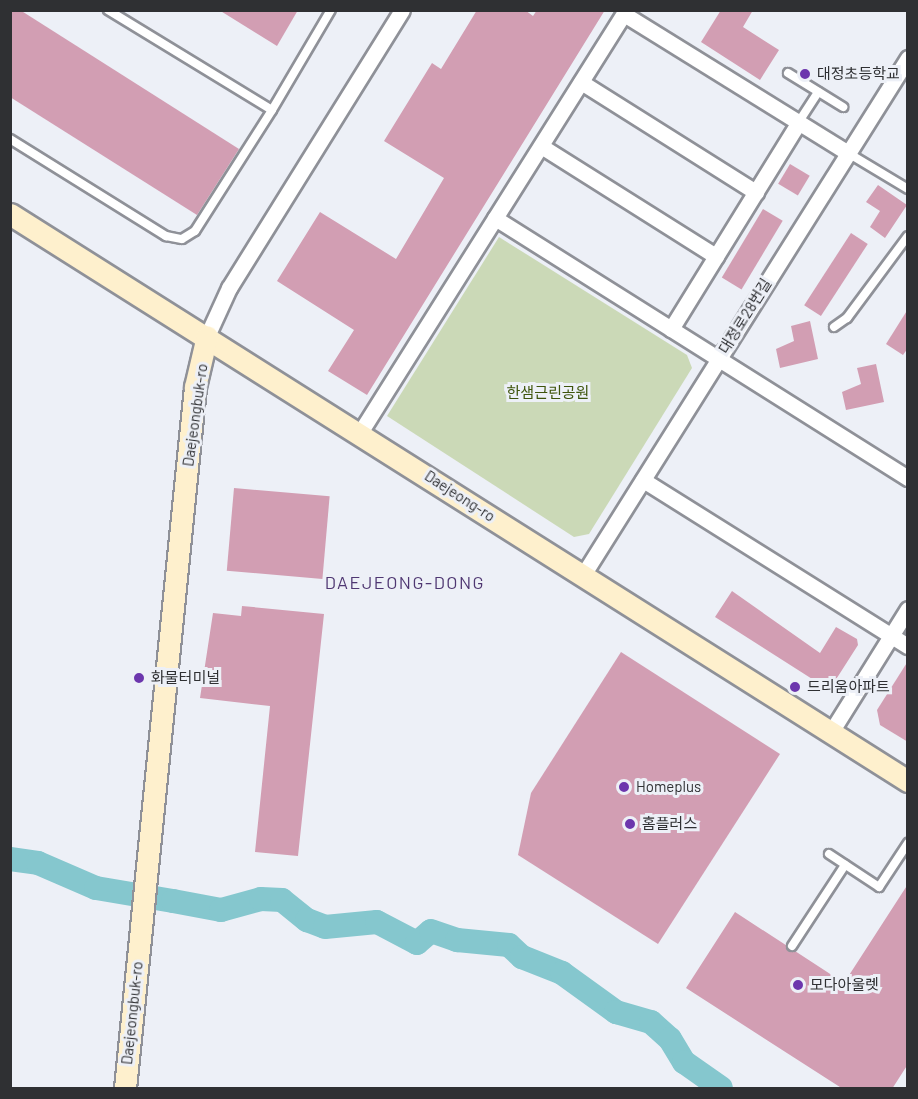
<!DOCTYPE html>
<html>
<head>
<meta charset="utf-8">
<style>
	body { margin:0 }
	#map { position:relative; width:918px; height:1099px; overflow:hidden; background:#edf0f7; font-family:Barlow,"Noto Sans KR",sans-serif }
	div>[style] { position:absolute }
	.green>* { inset:0; background:#cbd9b7 }
	.river>* { height:24px; margin:-12px; padding:0 12px; transform-origin:12px; border-radius:12px; background:#85c7ce }
	.building>* { inset:0; background:#d29eb3; transform-origin:0 0 }
	.roads { filter:drop-shadow(2px 0 #8f9198) drop-shadow(-2px 0 #8f9198) drop-shadow(0 2px #8f9198) drop-shadow(0 -2px #8f9198) }
	.lane>* { height:8px; margin:-4px; padding:0 4px; transform-origin:4px; border-radius:4px; background:#fff }
	.street>* { height:15px; margin:-7.5px; padding:0 7.5px; transform-origin:7.5px; border-radius:7.5px; background:#fff }
	.secondary>* { height:21px; margin:-10.5px; padding:0 10.5px; transform-origin:10.5px; border-radius:10.5px; background:#fef0cd }
	.dots>* { width:16px; height:16px; translate:-50% -50%; box-sizing:border-box; border:3px solid #edf0f7; border-radius:50% }
	span { translate:-50% -50%; white-space:nowrap; text-align:center; line-height:1.15; -webkit-text-stroke:6px #edf0f7; paint-order:stroke }
	.poi-label { font-size:15px; color:#2f3033 }
	.left { translate:0 -50%; text-align:left }
	.street-label { font-size:15px; color:#2f3033 }
	.park-label { font-size:15px; color:#3e540b }
	.quarter-label { font-size:18px; color:#4f3772; letter-spacing:1.5px }
	.frame { position:absolute; inset:0; border:12px solid #2f3033; pointer-events:none }
</style>
</head>
<body>
<div id="map">
	<div class="green">
		<i style="clip-path:polygon(499px 237px,687px 355px,692px 368px,589px 534px,574px 537px,387px 416px)"></i>
	</div>
	<div class="river">
		<i style="left:10px;top:859px;width:28px;rotate:8deg"></i>
		<i style="left:38px;top:863px;width:63px;rotate:23.3deg"></i>
		<i style="left:96px;top:888px;width:78px;rotate:9.6deg"></i>
		<i style="left:173px;top:901px;width:49px;rotate:10.6deg"></i>
		<i style="left:221px;top:910px;width:41px;rotate:-15.4deg"></i>
		<i style="left:261px;top:899px;width:21px;rotate:3deg"></i>
		<i style="left:282px;top:900px;width:32px;rotate:39deg"></i>
		<i style="left:307px;top:920px;width:19px;rotate:21deg"></i>
		<i style="left:325px;top:927px;width:52px;rotate:-5.5deg"></i>
		<i style="left:377px;top:922px;width:45px;rotate:27.7deg"></i>
		<i style="left:417px;top:943px;width:18px;rotate:-41deg"></i>
		<i style="left:431px;top:931px;width:28px;rotate:19deg"></i>
		<i style="left:457px;top:940px;width:52px;rotate:5.5deg"></i>
		<i style="left:509px;top:945px;width:18px;rotate:43deg"></i>
		<i style="left:522px;top:957px;width:43px;rotate:21.8deg"></i>
		<i style="left:562px;top:973px;width:67px;rotate:35.8deg"></i>
		<i style="left:616px;top:1012px;width:36px;rotate:16deg"></i>
		<i style="left:651px;top:1022px;width:25px;rotate:42deg"></i>
		<i style="left:670px;top:1039px;width:27px;rotate:59deg"></i>
		<i style="left:684px;top:1062px;width:45px;rotate:35.1deg"></i>
	</div>
	<div class="building">
		<i style="clip-path:polygon(10px 10px,20px 10px,239px 149px,197px 215px,10px 97px)"></i>
		<i style="clip-path:polygon(219px 10px,298px 10px,277px 46px)"></i>
		<i style="clip-path:polygon(477px 10px,525px 10px,533px 16px,537px 10px,605px 10px,367px 395px,328px 371px,354px 330px,277px 281px,320px 212px,396px 259px,444px 178px,384px 141px,432px 63px,441px 69px)"></i>
		<i style="clip-path:polygon(721px 10px,753px 10px,743px 27px,779px 50px,760px 80px,701px 42px)"></i>
		<i style="left:790px;top:164px;width:23px;height:23px;rotate:31deg"></i>
		<i style="clip-path:polygon(878px 185px,907px 205px,885px 238px,870px 227px,880px 211px,866px 202px)"></i>
		<i style="left:763px;top:209px;width:23px;height:80px;rotate:31deg"></i>
		<i style="left:851px;top:233px;width:20px;height:86px;rotate:33deg"></i>
		<i style="clip-path:polygon(908px 309px,908px 348px,903px 355px,886px 344px)"></i>
		<i style="clip-path:polygon(810px 321px,818px 359px,780px 368px,776px 349px,794px 341px,791px 326px)"></i>
		<i style="clip-path:polygon(876px 364px,884px 402px,846px 410px,842px 392px,861px 384px,857px 368px)"></i>
		<i style="left:234px;top:488px;width:96px;height:83px;rotate:5deg"></i>
		<i style="clip-path:polygon(732px 591px,820px 653px,836px 627px,857px 639px,858px 645px,835px 681px,820px 684px,715px 617px)"></i>
		<i style="clip-path:polygon(242px 606px,324px 614px,298px 856px,255px 852px,270px 706px,200px 698px,213px 613px,241px 616px)"></i>
		<i style="clip-path:polygon(621px 652px,780px 754px,658px 944px,518px 855px,531px 793px)"></i>
		<i style="clip-path:polygon(908px 661px,908px 742px,880px 725px,877px 710px)"></i>
		<i style="clip-path:polygon(908px 884px,908px 1064px,892px 1089px,843px 1089px,686px 988px,735px 912px,844px 983px)"></i>
	</div>
	<div class="roads">
		<div class="lane">
			<i style="left:108px;top:10px;width:192px;rotate:31.4deg"></i>
			<i style="left:272px;top:110px;width:116px;rotate:-59.5deg"></i>
			<i style="left:788px;top:73px;width:65px;rotate:31.7deg"></i>
			<i style="left:798px;top:123px;width:37px;rotate:-57deg"></i>
			<i style="left:10px;top:139px;width:184px;rotate:31.9deg"></i>
			<i style="left:166px;top:236px;width:16px;rotate:11deg"></i>
			<i style="left:182px;top:239px;width:15px;rotate:-32deg"></i>
			<i style="left:195px;top:231px;width:143px;rotate:-57.5deg"></i>
			<i style="left:848px;top:153px;width:70px;rotate:31deg"></i>
			<i style="left:834px;top:327px;width:16px;rotate:-35deg"></i>
			<i style="left:847px;top:318px;width:102px;rotate:-53.4deg"></i>
			<i style="left:829px;top:854px;width:60px;rotate:33.4deg"></i>
			<i style="left:879px;top:887px;width:53px;rotate:-56.6deg"></i>
			<i style="left:792px;top:946px;width:97px;rotate:-56.8deg"></i>
		</div>
		<div class="street">
			<i style="left:581px;top:82px;width:207px;rotate:32.2deg"></i>
			<i style="left:541px;top:146px;width:207px;rotate:32.2deg"></i>
			<i style="left:495px;top:218px;width:488px;rotate:32.2deg"></i>
			<i style="left:671px;top:329px;width:242px;rotate:-58.3deg"></i>
			<i style="left:207px;top:336px;width:53px;rotate:-65.4deg"></i>
			<i style="left:229px;top:288px;width:327px;rotate:-58.1deg"></i>
			<i style="left:361px;top:431px;width:493px;rotate:-57.8deg"></i>
			<i style="left:624px;top:14px;width:264px;rotate:31.8deg"></i>
			<i style="left:643px;top:480px;width:313px;rotate:32.1deg"></i>
			<i style="left:583px;top:575px;width:611px;rotate:-57.85deg"></i>
			<i style="left:831px;top:732px;width:145px;rotate:-58deg"></i>
		</div>
		<div class="secondary">
			<i style="left:10px;top:214px;width:1062px;rotate:32.27deg"></i>
			<i style="left:125px;top:1088px;width:704px;rotate:-84.3deg"></i>
			<i style="left:195px;top:387px;width:52px;rotate:-76.8deg"></i>
		</div>
	</div>
	<div class="dots">
		<i style="left:805px;top:74px;background:#6c36ad"></i>
		<i style="left:139px;top:678px;background:#6c36ad"></i>
		<i style="left:795px;top:687px;background:#6c36ad"></i>
		<i style="left:624px;top:787px;background:#6c36ad"></i>
		<i style="left:630px;top:824px;background:#6c36ad"></i>
		<i style="left:798px;top:985px;background:#6c36ad"></i>
	</div>
	<div class="poi-label">
		<span class="left" style="left:817px;top:74px">대정초등학교</span>
		<span class="left" style="left:151px;top:678px">화물터미널</span>
		<span class="left" style="left:807px;top:687px">드리움아파트</span>
		<span class="left" style="left:636px;top:787px">Homeplus</span>
		<span class="left" style="left:642px;top:824px">홈플러스</span>
		<span class="left" style="left:810px;top:985px">모다아울렛</span>
	</div>
	<div class="street-label">
		<span style="left:745px;top:316px;rotate:-58deg">대정로28번길</span>
		<span style="left:195px;top:415px;rotate:-82deg">Daejeongbuk-ro</span>
		<span style="left:460px;top:496px;rotate:33deg">Daejeong-ro</span>
		<span style="left:132px;top:1013px;rotate:-84deg">Daejeongbuk-ro</span>
	</div>
	<div class="park-label">
		<span style="left:548px;top:393px">한샘근린공원</span>
	</div>
	<div class="quarter-label">
		<span style="left:405px;top:582px">DAEJEONG-DONG</span>
	</div>
	<div class="frame"></div>
</div>
</body>
</html>
